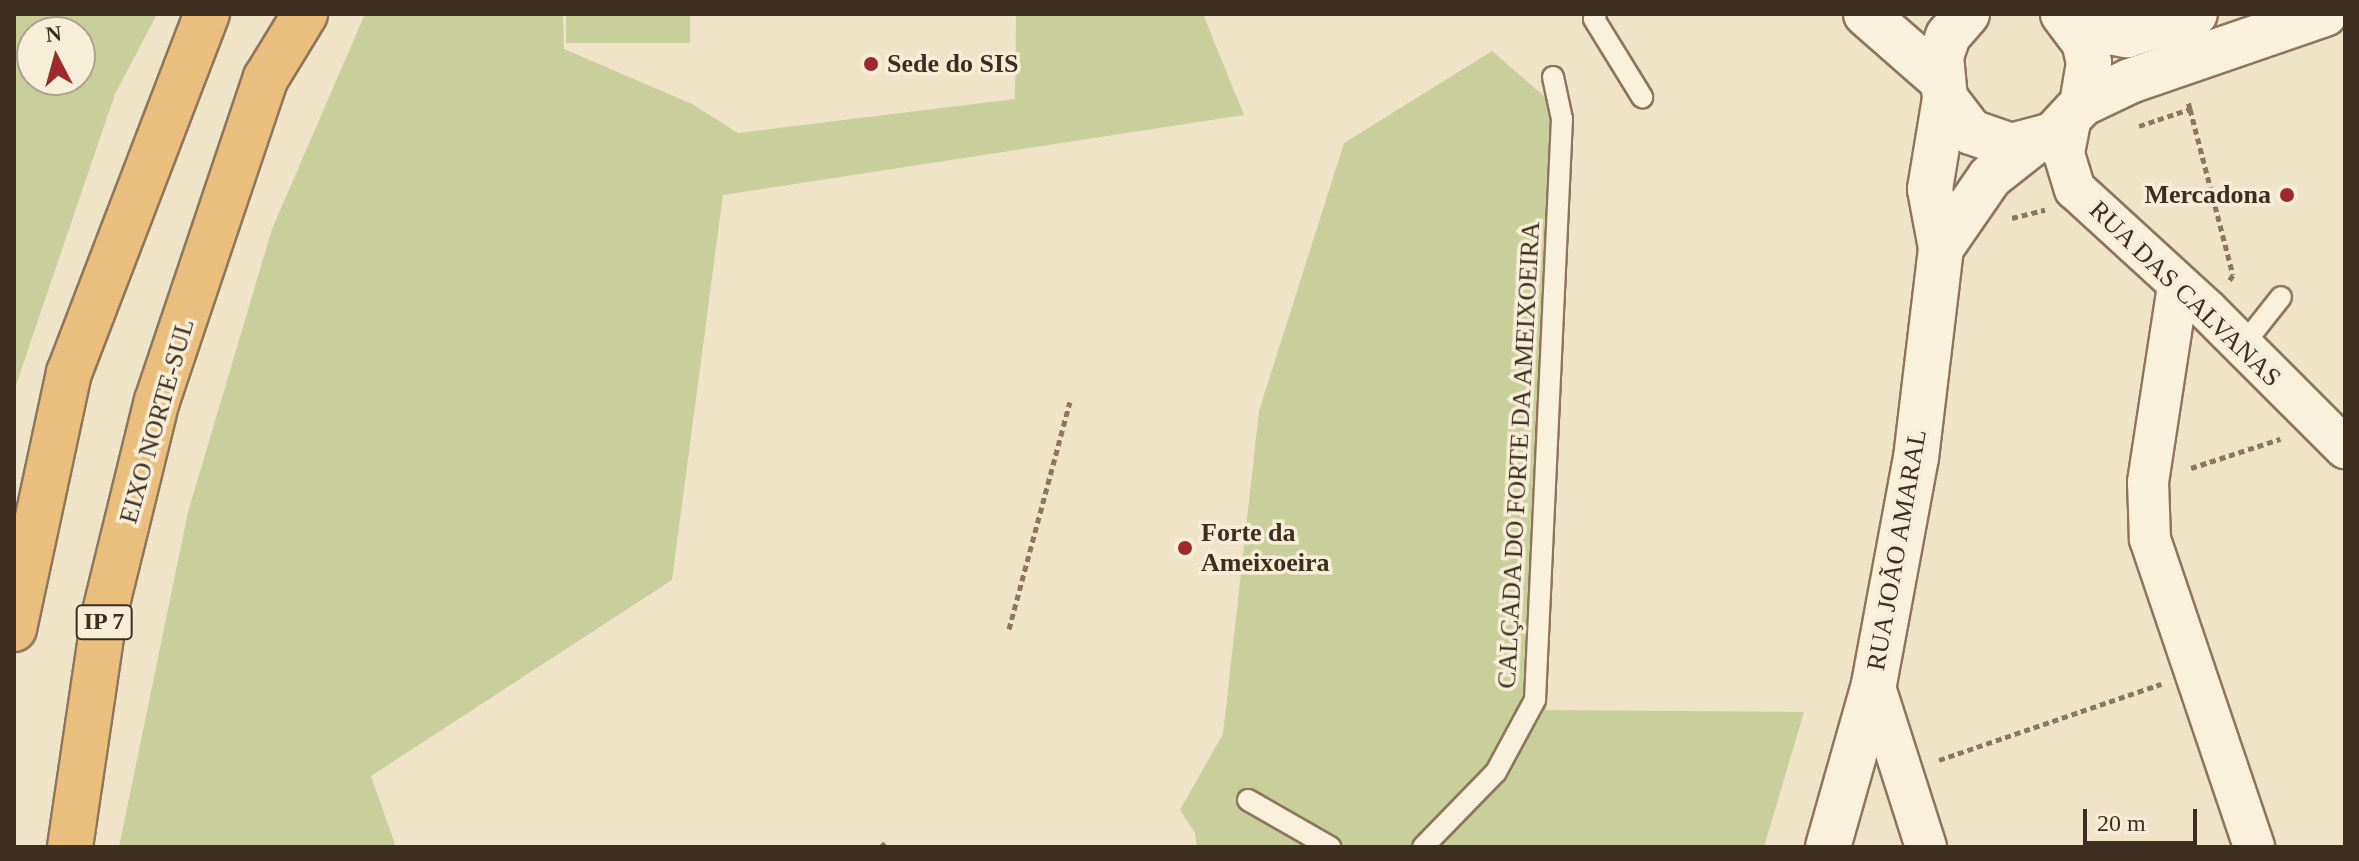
<!DOCTYPE html>
<html>
<head>
<meta charset="utf-8">
<style>
	body { margin:0 }
	#map { position:relative; width:2359px; height:861px; overflow:hidden; background:#f0e4c8; font-family:"Times New Roman",serif }
	div>[style] { position:absolute }
	.green>* { inset:0; background:#c9cf9b; transform-origin:0 0 }
	.path>* { height:5px; margin-top:-2.5px; transform-origin:0; background:repeating-linear-gradient(90deg,#8d765c 0 6px,transparent 0 10px) }
	.roads { filter:drop-shadow(2px 0 #8d765c) drop-shadow(-2px 0 #8d765c) drop-shadow(0 2px #8d765c) drop-shadow(0 -2px #8d765c) }
	.service>* { height:20px; margin:-10px; padding:0 10px; transform-origin:10px; border-radius:10px; background:#faf1dc }
	.minor>* { height:40px; margin:-20px; padding:0 20px; transform-origin:20px; border-radius:20px; background:#faf1dc }
	.tertiary>* { height:44px; margin:-22px; padding:0 22px; transform-origin:22px; border-radius:22px; background:#faf1dc }
	.secondary>* { height:44px; margin:-22px; padding:0 22px; transform-origin:22px; border-radius:22px; background:#faf1dc }
	.trunk>* { height:44px; margin:-22px; padding:0 22px; transform-origin:22px; border-radius:22px; background:#eabe7c }
	.dots>* { width:22px; height:22px; translate:-50% -50%; box-sizing:border-box; border:4px solid #f7eed8; border-radius:50% }
	span { translate:-50% -50%; white-space:nowrap; text-align:center; line-height:1.15; -webkit-text-stroke:7px #f7eed8; paint-order:stroke }
	.shield-label span { padding:2px 6px; background:#f7eed8; border:2px solid; border-radius:6px; -webkit-text-stroke-width:0 }
	.shield-label { font-size:24px; color:#3d2e20; font-weight:700 }
	.poi-label { font-size:26px; color:#3d2e20; font-weight:700 }
	.left { translate:0 -50%; text-align:left }
	.right { translate:-100% -50%; text-align:right }
	.street-label { font-size:26px; color:#3d2e20 }
	.frame { position:absolute; inset:0; border:16px solid #3d2e20; pointer-events:none }
	.north { position:absolute; left:16px; top:16px; width:80px; height:80px; box-sizing:border-box; background:#f7eed8; border:2px solid #ada18e; border-radius:50%; rotate:354deg; font-size:22px; font-weight:700; line-height:32px; text-align:center; color:#3d2e20 }
	.north::after { content:''; display:block; margin:auto; width:28px; height:36px; background:#9e2a2b; clip-path:polygon(50% 0,100% 100%,50% 72%,0 100%) }
	.scale { position:absolute; left:2083px; top:809px; width:114px; height:36px; box-sizing:border-box; border:4px solid #3d2e20; border-top:0; padding-left:10px; font-size:24px; line-height:28px; white-space:nowrap; color:#3d2e20; -webkit-text-stroke:6px #f7eed8; paint-order:stroke }
</style>
</head>
<body>
<div id="map">
	<div class="green">
		<i style="clip-path:polygon(evenodd,14px 14px,157px 14px,115px 94px,14px 391px,14px 14px,80px 32px,80px 80px,32px 80px,32px 32px,80px 32px)"></i>
		<i style="clip-path:polygon(365px 14px,563px 14px,564px 49px,692px 104px,738px 133px,1015px 99px,1016px 14px,1203px 14px,1244px 115px,723px 195px,672px 580px,371px 776px,396px 847px,119px 847px,188px 512px,272px 229px)"></i>
		<i style="left:566px;top:14px;width:124px;height:29px"></i>
		<i style="clip-path:polygon(1492px 51px,1573px 121px,1546px 710px,1804px 712px,1764px 847px,1197px 847px,1195px 833px,1180px 810px,1223px 734px,1259px 411px,1344px 143px)"></i>
	</div>
	<div class="path">
		<i style="left:2190px;top:109px;width:171px;rotate:75.5deg"></i>
		<i style="left:2233px;top:275px;width:7px;rotate:124deg"></i>
		<i style="left:2139px;top:126px;width:54px;rotate:-18.4deg"></i>
		<i style="left:2190px;top:109px;width:8px;rotate:-104deg"></i>
		<i style="left:2012px;top:218px;width:34px;rotate:-14deg"></i>
		<i style="left:2191px;top:468px;width:94px;rotate:-18deg"></i>
		<i style="left:1009px;top:629px;width:235px;rotate:-75deg"></i>
		<i style="left:1939px;top:760px;width:235px;rotate:-18.9deg"></i>
		<i style="left:881px;top:847px;width:8px;rotate:-45deg"></i>
	</div>
	<div class="roads">
		<div class="service">
			<i style="left:1596px;top:14px;width:5px;rotate:112deg"></i>
			<i style="left:1594px;top:19px;width:92px;rotate:58.4deg"></i>
			<i style="left:2243px;top:345px;width:61px;rotate:-51.6deg"></i>
			<i style="left:1248px;top:800px;width:95px;rotate:29.8deg"></i>
			<i style="left:1423px;top:847px;width:105px;rotate:-45.8deg"></i>
			<i style="left:1496px;top:772px;width:82px;rotate:-61.6deg"></i>
			<i style="left:1535px;top:700px;width:582px;rotate:-87.34deg"></i>
			<i style="left:1562px;top:119px;width:43px;rotate:-102.1deg"></i>
		</div>
		<div class="minor">
			<i style="left:2070px;top:122px;width:33px;rotate:101deg"></i>
			<i style="left:2064px;top:154px;width:37px;rotate:73deg"></i>
			<i style="left:2075px;top:189px;width:180px;rotate:42.5deg"></i>
			<i style="left:2208px;top:311px;width:194px;rotate:45deg"></i>
			<i style="left:2178px;top:286px;width:198px;rotate:98.7deg"></i>
			<i style="left:2148px;top:482px;width:57px;rotate:88deg"></i>
			<i style="left:2150px;top:539px;width:325px;rotate:71.3deg"></i>
			<i style="left:1874px;top:684px;width:171px;rotate:72.3deg"></i>
		</div>
		<div class="tertiary">
			<i style="left:1866px;top:14px;width:97px;rotate:41.2deg"></i>
			<i style="left:1967px;top:14px;width:29px;rotate:131deg"></i>
			<i style="left:1948px;top:36px;width:21px;rotate:109deg"></i>
			<i style="left:1941px;top:56px;width:42px;rotate:84.6deg"></i>
			<i style="left:1945px;top:98px;width:43px;rotate:52.6deg"></i>
			<i style="left:1971px;top:132px;width:42px;rotate:19.3deg"></i>
			<i style="left:2011px;top:146px;width:43px;rotate:-14.7deg"></i>
			<i style="left:2053px;top:135px;width:42px;rotate:-46.9deg"></i>
			<i style="left:2082px;top:104px;width:42px;rotate:-80.3deg"></i>
			<i style="left:2089px;top:63px;width:22px;rotate:-103deg"></i>
			<i style="left:2084px;top:42px;width:35px;rotate:-127deg"></i>
			<i style="left:1941px;top:248px;width:86px;rotate:-55.4deg"></i>
			<i style="left:1990px;top:177px;width:55px;rotate:-38.3deg"></i>
			<i style="left:1828px;top:847px;width:169px;rotate:-74.2deg"></i>
			<i style="left:1874px;top:684px;width:230px;rotate:-79.5deg"></i>
			<i style="left:1916px;top:458px;width:211px;rotate:-83.2deg"></i>
			<i style="left:1941px;top:248px;width:60px;rotate:-100.6deg"></i>
			<i style="left:1930px;top:189px;width:92px;rotate:-80.6deg"></i>
		</div>
		<div class="secondary">
			<i style="left:2066px;top:14px;width:30px;rotate:30deg"></i>
			<i style="left:2092px;top:29px;width:36px;rotate:10deg"></i>
			<i style="left:2127px;top:35px;width:71px;rotate:-17.2deg"></i>
			<i style="left:2082px;top:104px;width:53px;rotate:-25.6deg"></i>
			<i style="left:2130px;top:81px;width:206px;rotate:-19deg"></i>
		</div>
		<div class="trunk">
			<i style="left:14px;top:629px;width:262px;rotate:-77.9deg"></i>
			<i style="left:69px;top:373px;width:385px;rotate:-69deg"></i>
			<i style="left:70px;top:847px;width:233px;rotate:-81.6deg"></i>
			<i style="left:104px;top:616px;width:221px;rotate:-76.2deg"></i>
			<i style="left:157px;top:401px;width:341px;rotate:-71.4deg"></i>
			<i style="left:266px;top:78px;width:75px;rotate:-58.6deg"></i>
		</div>
	</div>
	<div class="dots">
		<i style="left:871px;top:64px;background:#9e2a2b"></i>
		<i style="left:2287px;top:195px;background:#9e2a2b"></i>
		<i style="left:1185px;top:548px;background:#9e2a2b"></i>
	</div>
	<div class="shield-label">
		<span style="left:104px;top:622px">IP 7</span>
	</div>
	<div class="poi-label">
		<span class="left" style="left:887px;top:64px">Sede do SIS</span>
		<span class="right" style="left:2271px;top:195px">Mercadona</span>
		<span class="left" style="left:1201px;top:548px">Forte da<br>Ameixoeira</span>
	</div>
	<div class="street-label">
		<span style="left:2185px;top:294px;rotate:44deg">RUA DAS CALVANAS</span>
		<span style="left:157px;top:421px;rotate:-74deg">EIXO NORTE-SUL</span>
		<span style="left:1519px;top:455px;rotate:-87deg">CALÇADA DO FORTE DA AMEIXOEIRA</span>
		<span style="left:1897px;top:550px;rotate:-80deg">RUA JOÃO AMARAL</span>
	</div>
	<div class="frame"></div>
	<div class="north">N</div>
	<div class="scale">20 m</div>
</div>
</body>
</html>
